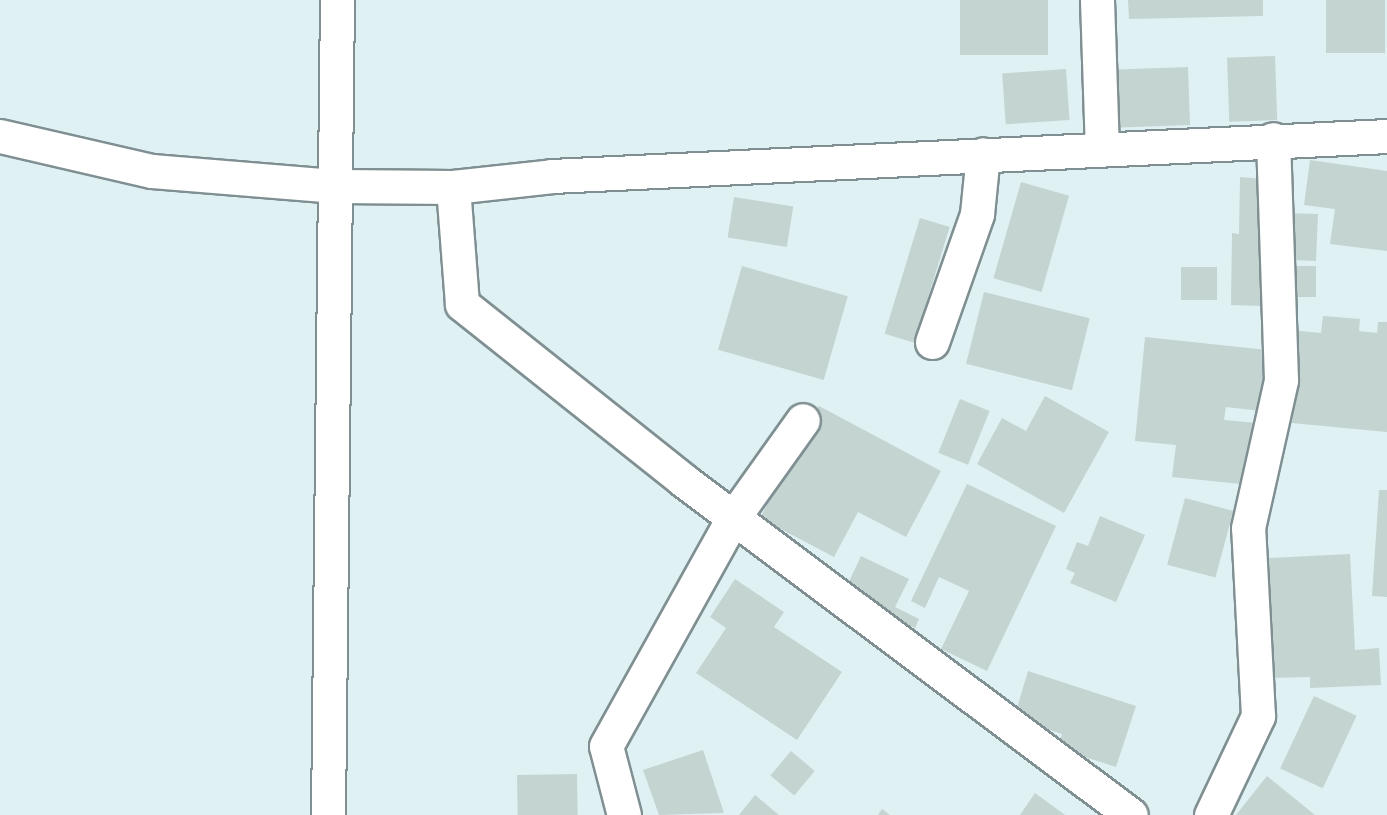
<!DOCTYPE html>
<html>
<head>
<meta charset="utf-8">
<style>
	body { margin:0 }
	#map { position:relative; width:1387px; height:815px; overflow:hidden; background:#e0f1f4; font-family:"Asap Condensed",sans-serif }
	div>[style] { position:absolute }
	.building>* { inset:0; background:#c3d4d1; transform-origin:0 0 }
	.roads { filter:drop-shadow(2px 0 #7f8f92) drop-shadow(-2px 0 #7f8f92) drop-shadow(0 2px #7f8f92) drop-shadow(0 -2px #7f8f92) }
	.street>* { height:33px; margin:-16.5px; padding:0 16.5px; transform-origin:16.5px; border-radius:16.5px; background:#fff }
	.secondary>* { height:33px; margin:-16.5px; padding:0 16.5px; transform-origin:16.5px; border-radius:16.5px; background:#fff }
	span { translate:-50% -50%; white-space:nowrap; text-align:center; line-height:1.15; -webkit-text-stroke:6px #f3fdff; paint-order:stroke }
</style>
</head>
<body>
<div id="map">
	<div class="building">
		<i style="left:960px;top:0;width:88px;height:55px"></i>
		<i style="clip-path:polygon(1128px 0,1263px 0,1263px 16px,1129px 19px)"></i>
		<i style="left:1326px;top:0;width:59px;height:53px"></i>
		<i style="left:1275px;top:56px;width:64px;height:48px;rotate:88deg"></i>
		<i style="left:1188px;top:67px;width:58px;height:70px;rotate:88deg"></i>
		<i style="left:1066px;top:69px;width:51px;height:64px;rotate:86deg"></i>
		<i style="clip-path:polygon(1310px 160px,1387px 171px,1387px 251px,1330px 244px,1335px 209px,1304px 205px)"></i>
		<i style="clip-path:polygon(1240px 177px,1264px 179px,1262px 306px,1231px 305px,1232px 233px,1239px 234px)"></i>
		<i style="left:1021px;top:182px;width:50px;height:100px;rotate:16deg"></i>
		<i style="left:734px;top:197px;width:60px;height:41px;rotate:9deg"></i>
		<i style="clip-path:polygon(1285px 213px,1318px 214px,1316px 261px,1291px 260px)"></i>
		<i style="left:920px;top:218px;width:31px;height:121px;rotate:17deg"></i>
		<i style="left:742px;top:266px;width:110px;height:87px;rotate:16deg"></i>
		<i style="left:1291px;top:266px;width:25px;height:31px"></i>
		<i style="left:1181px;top:267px;width:36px;height:33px"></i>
		<i style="left:984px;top:292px;width:109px;height:74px;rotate:14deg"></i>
		<i style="clip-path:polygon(1323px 316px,1360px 319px,1359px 331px,1377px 333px,1378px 322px,1387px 322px,1387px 432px,1292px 423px,1299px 356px,1287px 355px,1290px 330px,1321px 333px)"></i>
		<i style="clip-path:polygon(1145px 337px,1276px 351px,1270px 412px,1226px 407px,1224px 420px,1257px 423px,1251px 485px,1172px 477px,1176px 445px,1135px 441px)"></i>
		<i style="clip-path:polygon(1045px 396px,1109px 432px,1064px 513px,977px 464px,1002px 418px,1026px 431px)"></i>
		<i style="left:960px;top:399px;width:32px;height:58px;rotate:22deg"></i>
		<i style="clip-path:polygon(819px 406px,941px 471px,906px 537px,858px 512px,834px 557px,760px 518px)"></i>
		<i style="clip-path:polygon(967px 484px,1056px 526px,987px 671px,941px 649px,969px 591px,939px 577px,925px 608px,911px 601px)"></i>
		<i style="clip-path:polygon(1379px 490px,1387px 490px,1387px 597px,1372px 596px)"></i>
		<i style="left:1185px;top:498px;width:50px;height:69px;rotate:15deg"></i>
		<i style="clip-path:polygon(1100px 516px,1145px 535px,1116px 602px,1070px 583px,1075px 573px,1066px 569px,1077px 542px,1088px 546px)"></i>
		<i style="clip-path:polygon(1350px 554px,1355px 650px,1379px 648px,1381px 685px,1310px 688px,1310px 677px,1269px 678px,1264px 584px,1270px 584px,1269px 558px)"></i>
		<i style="clip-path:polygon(861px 556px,909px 579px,895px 607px,919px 619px,915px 628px,843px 594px)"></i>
		<i style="clip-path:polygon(735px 579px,784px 612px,774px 627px,842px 672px,797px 740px,696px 673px,726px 628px,710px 617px)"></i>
		<i style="clip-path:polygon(1028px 671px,1136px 706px,1116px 767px,1057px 748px,1062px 734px,1014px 718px)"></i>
		<i style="left:1314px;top:696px;width:47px;height:80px;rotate:25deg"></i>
		<i style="clip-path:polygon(703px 750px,724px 813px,659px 815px,643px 770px)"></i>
		<i style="left:791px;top:751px;width:31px;height:32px;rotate:40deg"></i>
		<i style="left:577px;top:774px;width:41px;height:60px;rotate:89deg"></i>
		<i style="clip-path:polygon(1267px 776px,1315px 815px,1236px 815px)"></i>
		<i style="clip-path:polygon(1035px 793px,1065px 815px,1020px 815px)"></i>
		<i style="clip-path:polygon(755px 795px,779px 815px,739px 815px)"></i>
		<i style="clip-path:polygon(882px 809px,890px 815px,878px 815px)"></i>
	</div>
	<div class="roads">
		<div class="street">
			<i style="left:1097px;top:0;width:147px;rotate:88.1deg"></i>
			<i style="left:336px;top:186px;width:117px;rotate:0.5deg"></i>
			<i style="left:453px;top:187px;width:100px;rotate:-6.3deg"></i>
			<i style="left:552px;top:176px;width:836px;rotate:-2.74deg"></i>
			<i style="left:453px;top:187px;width:117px;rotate:85.6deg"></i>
			<i style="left:462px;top:304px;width:283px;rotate:38.5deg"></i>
			<i style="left:683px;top:480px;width:559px;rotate:36.79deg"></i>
			<i style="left:932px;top:342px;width:136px;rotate:-70.6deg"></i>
			<i style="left:977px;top:214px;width:60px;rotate:-84.3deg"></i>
			<i style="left:624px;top:815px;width:71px;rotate:-104.6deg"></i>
			<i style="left:606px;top:746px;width:261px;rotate:-60.9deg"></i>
			<i style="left:733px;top:518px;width:120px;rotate:-54.5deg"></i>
			<i style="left:1211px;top:815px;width:110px;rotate:-64.6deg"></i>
			<i style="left:1258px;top:716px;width:188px;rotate:-93deg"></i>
			<i style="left:1248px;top:528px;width:152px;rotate:-77.4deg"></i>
			<i style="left:1281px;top:380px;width:241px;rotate:-91.9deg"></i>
		</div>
		<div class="secondary">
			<i style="left:0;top:136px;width:156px;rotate:13deg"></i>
			<i style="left:152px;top:171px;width:185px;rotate:4.7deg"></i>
			<i style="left:328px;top:815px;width:815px;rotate:-89.37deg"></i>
		</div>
	</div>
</div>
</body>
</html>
